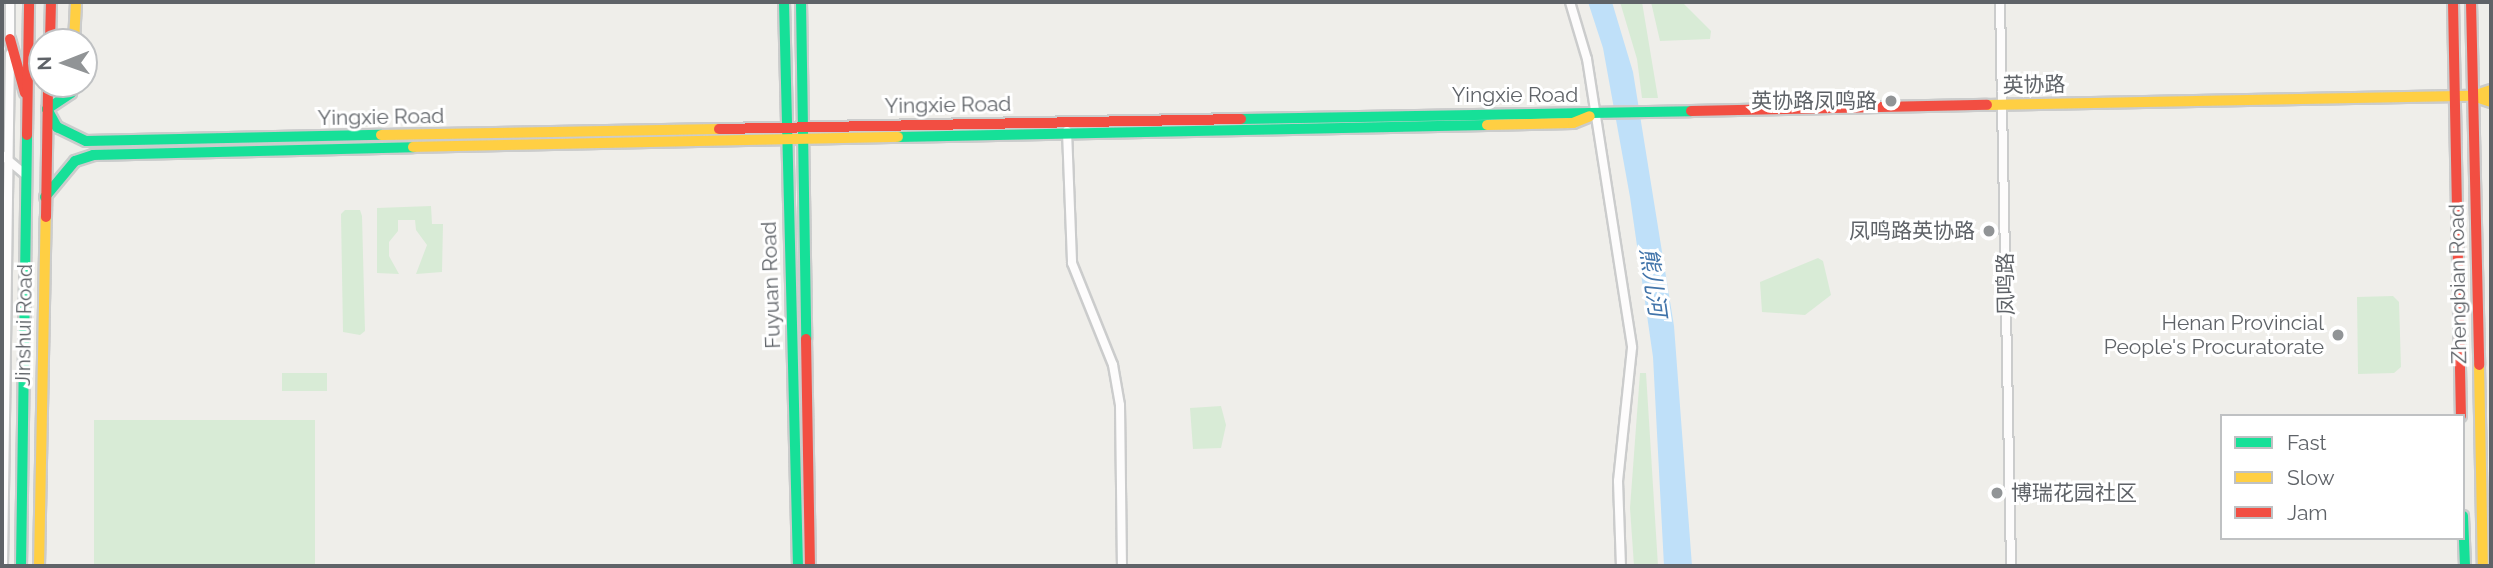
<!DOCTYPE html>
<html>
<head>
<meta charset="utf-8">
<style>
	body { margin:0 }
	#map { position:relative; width:2493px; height:568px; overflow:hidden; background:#efeeea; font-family:Raleway,"Noto Sans SC",sans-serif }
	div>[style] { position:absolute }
	.green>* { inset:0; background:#d8ebd6; transform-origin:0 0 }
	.water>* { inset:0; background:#bfe0f9 }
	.roads { filter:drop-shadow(2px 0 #cbcccc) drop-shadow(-2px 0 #cbcccc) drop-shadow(0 2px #cbcccc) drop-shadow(0 -2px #cbcccc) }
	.street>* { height:8px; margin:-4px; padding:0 4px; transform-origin:4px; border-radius:4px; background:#fdfcfc }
	.fast>* { height:10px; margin:-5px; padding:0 5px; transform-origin:5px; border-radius:5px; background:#16e098 }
	.slow>* { height:10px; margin:-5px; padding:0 5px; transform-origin:5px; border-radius:5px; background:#ffcf43 }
	.jam>* { height:10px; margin:-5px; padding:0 5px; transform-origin:5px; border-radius:5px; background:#f24e42 }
	.dots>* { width:19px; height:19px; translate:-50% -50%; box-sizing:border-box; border:4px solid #fff; border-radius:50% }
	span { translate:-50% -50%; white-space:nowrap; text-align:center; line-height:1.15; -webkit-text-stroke:6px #fff; paint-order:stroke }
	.street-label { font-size:21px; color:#5f6368 }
	.poi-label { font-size:21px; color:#5f6368 }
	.right { translate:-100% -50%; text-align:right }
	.left { translate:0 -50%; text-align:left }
	.water-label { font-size:23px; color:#4174aa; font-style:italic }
	.frame { position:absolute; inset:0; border:4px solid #5f6368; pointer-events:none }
	.legend { position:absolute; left:2220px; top:414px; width:245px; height:126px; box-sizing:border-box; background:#fff; border:2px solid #bfc1c3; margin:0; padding:9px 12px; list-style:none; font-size:21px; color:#5f6368 }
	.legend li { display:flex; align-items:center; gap:14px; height:35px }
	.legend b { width:35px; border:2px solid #bfc1c3 }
	.north { position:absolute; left:28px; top:28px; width:70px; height:70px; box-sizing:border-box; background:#fff; border:2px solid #bfc1c3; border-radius:50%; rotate:269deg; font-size:19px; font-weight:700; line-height:28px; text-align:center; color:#5f6368 }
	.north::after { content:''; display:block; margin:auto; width:24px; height:32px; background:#919496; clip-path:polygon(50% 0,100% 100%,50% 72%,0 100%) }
</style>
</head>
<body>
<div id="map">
	<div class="green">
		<i style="clip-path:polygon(1620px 2px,1642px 2px,1658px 98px,1642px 98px,1637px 59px)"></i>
		<i style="clip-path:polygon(1651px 2px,1682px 2px,1711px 31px,1710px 39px,1660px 41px)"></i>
		<i style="clip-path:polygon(431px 206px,432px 224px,443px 224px,442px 272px,416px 274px,427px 245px,416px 230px,415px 220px,398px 220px,398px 231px,389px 242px,389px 256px,399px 274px,377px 273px,377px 208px)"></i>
		<i style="clip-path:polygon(345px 210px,360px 210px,362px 216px,365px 331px,360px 335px,343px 332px,341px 214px)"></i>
		<i style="clip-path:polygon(1818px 258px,1823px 261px,1831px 295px,1805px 315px,1762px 312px,1760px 282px)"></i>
		<i style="clip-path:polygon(2393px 296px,2399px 302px,2401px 367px,2394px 373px,2358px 374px,2357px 297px)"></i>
		<i style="left:327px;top:373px;width:18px;height:45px;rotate:90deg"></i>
		<i style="clip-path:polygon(1640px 373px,1646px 373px,1658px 566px,1634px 566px,1630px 508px)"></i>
		<i style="clip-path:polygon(1221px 406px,1226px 425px,1221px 448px,1193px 449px,1190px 408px)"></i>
		<i style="left:315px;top:420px;width:146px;height:221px;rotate:90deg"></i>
	</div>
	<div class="water">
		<i style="clip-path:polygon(1588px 2px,1612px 2px,1633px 72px,1674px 326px,1692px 566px,1664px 566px,1653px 357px,1630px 197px,1603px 48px)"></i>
	</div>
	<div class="roads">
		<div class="street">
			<i style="left:10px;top:2px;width:39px;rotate:90deg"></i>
			<i style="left:1570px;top:2px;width:59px;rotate:73.4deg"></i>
			<i style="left:1587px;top:59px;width:292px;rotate:81.1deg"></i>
			<i style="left:1632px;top:348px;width:134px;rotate:96deg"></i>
			<i style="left:1618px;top:481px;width:85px;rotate:88deg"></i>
			<i style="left:2000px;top:2px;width:564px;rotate:88.88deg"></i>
			<i style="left:1067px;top:131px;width:132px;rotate:87.8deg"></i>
			<i style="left:1072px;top:263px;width:110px;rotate:68.1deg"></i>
			<i style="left:1113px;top:365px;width:41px;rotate:80.1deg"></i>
			<i style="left:1120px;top:405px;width:161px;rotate:89.3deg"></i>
			<i style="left:2px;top:155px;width:31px;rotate:40deg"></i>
			<i style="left:3px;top:566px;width:512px;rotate:-89.22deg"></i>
		</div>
		<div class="fast">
			<i style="left:784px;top:2px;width:564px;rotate:88.58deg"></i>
			<i style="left:801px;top:2px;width:337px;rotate:89.1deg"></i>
			<i style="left:72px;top:84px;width:9px;rotate:96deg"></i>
			<i style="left:71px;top:93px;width:29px;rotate:146deg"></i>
			<i style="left:47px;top:109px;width:21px;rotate:61deg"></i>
			<i style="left:57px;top:127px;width:32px;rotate:26deg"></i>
			<i style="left:86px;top:141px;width:295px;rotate:-1.2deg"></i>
			<i style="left:1241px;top:119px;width:450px;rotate:-1deg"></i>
			<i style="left:898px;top:137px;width:589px;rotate:-1.17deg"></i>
			<i style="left:45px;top:197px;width:47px;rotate:-50.2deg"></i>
			<i style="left:75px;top:161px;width:19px;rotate:-18deg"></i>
			<i style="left:93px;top:155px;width:320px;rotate:-1.4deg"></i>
			<i style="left:2463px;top:516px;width:50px;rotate:87.7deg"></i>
			<i style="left:21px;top:566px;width:431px;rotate:-89.2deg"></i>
		</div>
		<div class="slow">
			<i style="left:74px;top:42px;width:40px;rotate:-87.1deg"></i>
			<i style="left:2473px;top:96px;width:19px;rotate:18deg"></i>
			<i style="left:1987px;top:105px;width:486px;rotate:-1.1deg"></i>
			<i style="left:2473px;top:96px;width:19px;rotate:-18deg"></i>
			<i style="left:1487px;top:125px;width:86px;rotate:-1.3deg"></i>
			<i style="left:1573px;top:123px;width:18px;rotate:-22deg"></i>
			<i style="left:381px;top:135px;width:338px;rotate:-1deg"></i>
			<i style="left:413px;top:147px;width:485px;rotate:-1.2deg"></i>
			<i style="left:2479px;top:365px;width:201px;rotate:88.9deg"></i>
			<i style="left:39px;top:566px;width:349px;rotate:-88.9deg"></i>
		</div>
		<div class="jam">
			<i style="left:2453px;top:2px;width:414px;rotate:88.9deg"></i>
			<i style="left:2471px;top:2px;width:363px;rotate:88.7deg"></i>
			<i style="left:10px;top:39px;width:56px;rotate:74.5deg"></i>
			<i style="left:50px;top:42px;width:40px;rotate:-88.6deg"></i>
			<i style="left:1691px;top:111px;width:296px;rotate:-1.2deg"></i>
			<i style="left:719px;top:129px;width:522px;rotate:-1.1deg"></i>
			<i style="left:27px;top:135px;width:133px;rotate:-89.1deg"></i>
			<i style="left:46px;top:217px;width:133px;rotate:-89.1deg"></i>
			<i style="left:806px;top:339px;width:227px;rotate:89deg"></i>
		</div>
	</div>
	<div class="dots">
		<i style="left:1891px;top:101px;background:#919496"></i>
		<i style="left:1989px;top:231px;background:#919496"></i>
		<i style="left:2338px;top:335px;background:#919496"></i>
		<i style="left:1997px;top:493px;background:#919496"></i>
	</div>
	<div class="street-label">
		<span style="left:2034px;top:85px;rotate:-1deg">英协路</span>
		<span style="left:1515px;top:95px">Yingxie Road</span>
		<span style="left:948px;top:105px;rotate:-1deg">Yingxie Road</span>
		<span style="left:381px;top:117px;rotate:-1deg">Yingxie Road</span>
		<span style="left:2006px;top:284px;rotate:-91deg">凤鸣路</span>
		<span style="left:2458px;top:284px;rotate:-91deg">Zhengbian Road</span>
		<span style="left:771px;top:285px;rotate:-92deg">Fuyuan Road</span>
		<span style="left:24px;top:325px;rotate:-89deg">Jinshui Road</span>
	</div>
	<div class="poi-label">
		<span class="right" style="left:1877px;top:101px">英协路凤鸣路</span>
		<span class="right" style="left:1975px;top:231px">凤鸣路英协路</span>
		<span class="right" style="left:2324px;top:335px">Henan Provincial<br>People's Procuratorate</span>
		<span class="left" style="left:2011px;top:493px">博瑞花园社区</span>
	</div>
	<div class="water-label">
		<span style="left:1653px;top:282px;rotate:82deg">熊儿河</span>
	</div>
	<div class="frame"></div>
	<ul class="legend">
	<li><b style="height:9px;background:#16e098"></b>Fast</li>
	<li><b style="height:9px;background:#ffcf43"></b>Slow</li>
	<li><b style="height:9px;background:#f24e42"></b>Jam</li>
	</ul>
	<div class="north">N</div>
</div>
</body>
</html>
